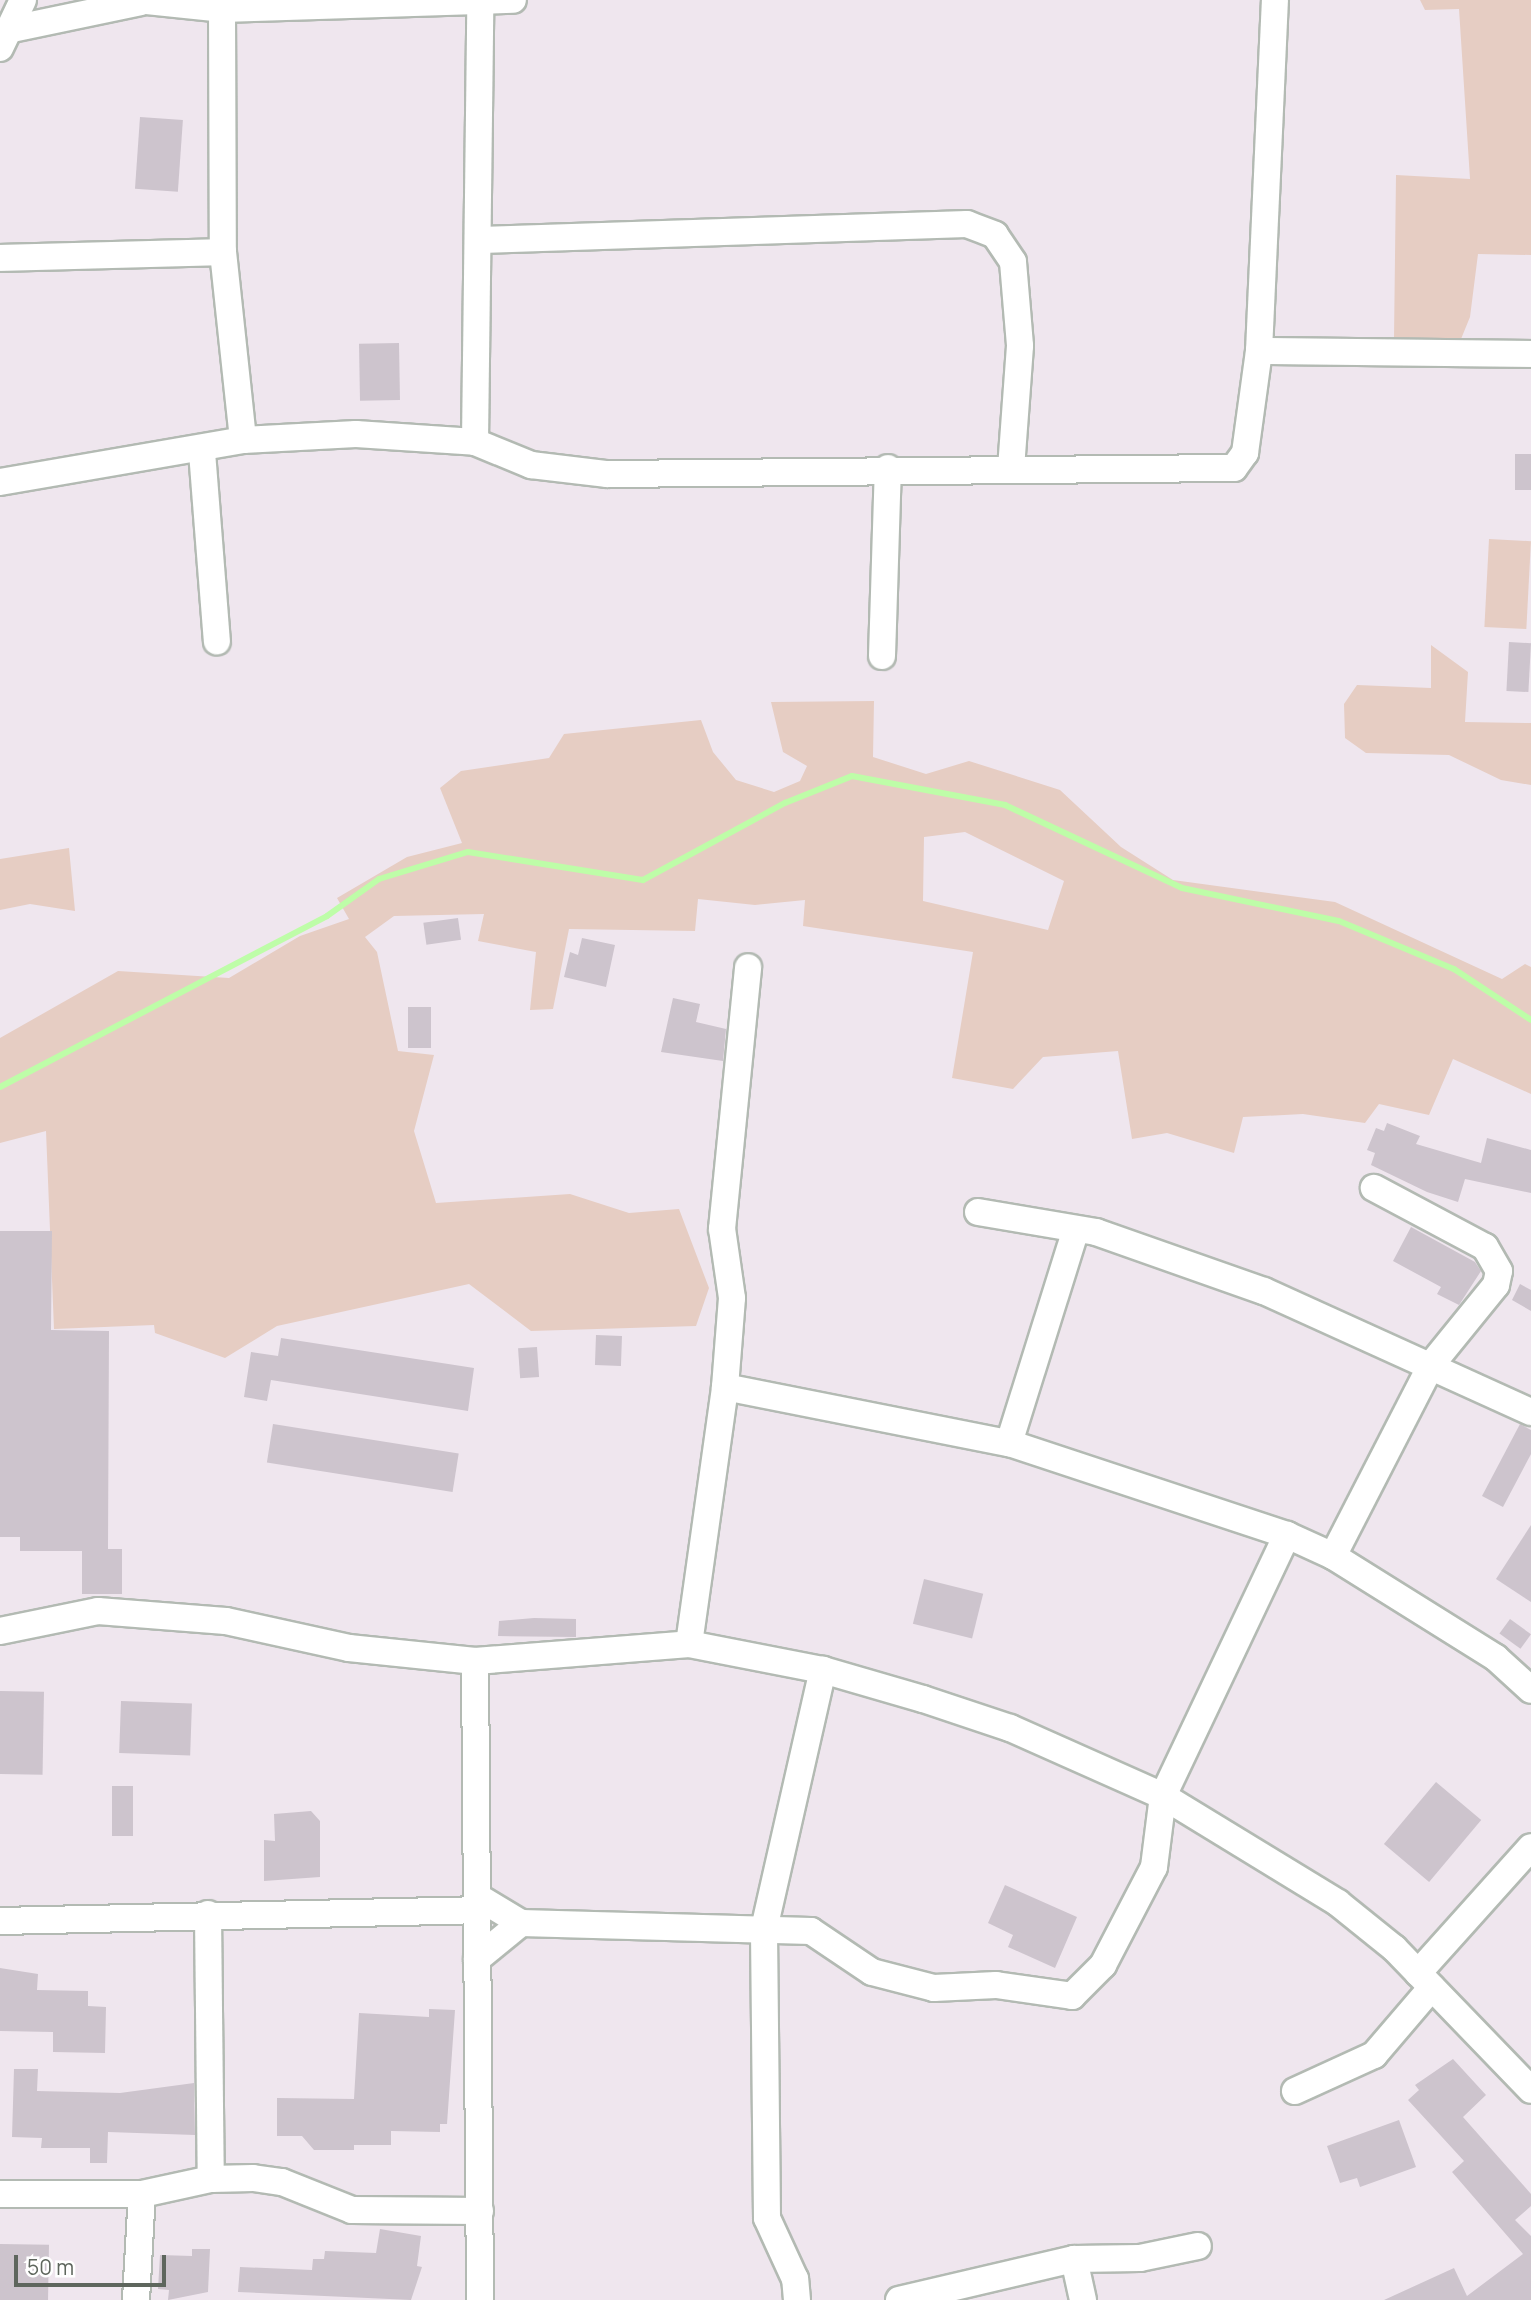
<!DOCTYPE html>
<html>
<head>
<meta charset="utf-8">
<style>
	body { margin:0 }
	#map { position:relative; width:1531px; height:2300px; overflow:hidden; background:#efe6ee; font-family:Manrope,sans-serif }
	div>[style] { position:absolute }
	.green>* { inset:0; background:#e6cdc3; transform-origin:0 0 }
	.stream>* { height:6px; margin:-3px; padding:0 3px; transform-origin:3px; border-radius:3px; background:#befda8 }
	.building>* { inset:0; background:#cdc4cd; transform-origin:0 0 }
	.roads { filter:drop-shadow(2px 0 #b3bab3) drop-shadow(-2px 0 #b3bab3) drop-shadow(0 2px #b3bab3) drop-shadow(0 -2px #b3bab3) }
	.minor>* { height:26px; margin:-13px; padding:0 13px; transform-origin:13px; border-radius:13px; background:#fff }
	span { translate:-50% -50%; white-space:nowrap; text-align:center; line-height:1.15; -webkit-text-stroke:6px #fff; paint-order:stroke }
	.scale { position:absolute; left:14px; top:2255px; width:152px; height:32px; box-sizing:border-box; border:4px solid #5e665d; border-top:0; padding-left:9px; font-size:21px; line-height:24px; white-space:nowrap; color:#5e665d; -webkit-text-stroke:5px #fff; paint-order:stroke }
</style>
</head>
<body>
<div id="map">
	<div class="green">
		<i style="clip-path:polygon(1420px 0,1531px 0,1531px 255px,1478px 254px,1470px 317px,1461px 339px,1394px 338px,1396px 175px,1470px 179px,1459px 9px,1425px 10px)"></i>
		<i style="left:1489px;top:539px;width:42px;height:88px;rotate:3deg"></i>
		<i style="clip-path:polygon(1431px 645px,1468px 672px,1465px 722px,1531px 723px,1531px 785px,1501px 780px,1449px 755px,1366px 753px,1345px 738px,1344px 704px,1357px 685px,1431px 688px)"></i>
		<i style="clip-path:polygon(evenodd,874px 701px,873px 757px,926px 774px,969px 761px,1060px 790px,1121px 847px,1173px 880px,1335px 902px,1502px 979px,1525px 964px,1531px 967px,1531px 1094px,1453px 1059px,1429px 1115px,1379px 1104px,1365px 1123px,1303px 1114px,1243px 1117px,1234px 1153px,1167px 1133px,1132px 1139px,1118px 1051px,1043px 1057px,1013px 1089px,952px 1078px,973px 952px,803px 926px,805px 900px,755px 905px,698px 899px,695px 931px,569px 929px,553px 1009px,530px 1010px,536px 952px,478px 941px,484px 914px,394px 916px,365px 937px,377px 952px,398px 1051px,434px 1055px,414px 1131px,436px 1203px,570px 1194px,629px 1213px,679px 1209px,709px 1288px,696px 1326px,531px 1331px,469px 1284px,277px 1326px,225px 1358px,155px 1333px,154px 1325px,54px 1329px,46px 1131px,0 1143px,0 1038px,118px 971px,229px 978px,300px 936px,349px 919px,337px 898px,407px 857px,462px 843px,440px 788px,461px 771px,549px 758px,564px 734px,701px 720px,713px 752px,736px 780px,774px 792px,800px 781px,807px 766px,783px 752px,771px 702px,874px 701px,965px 832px,1064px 881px,1048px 930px,923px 901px,924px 837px,965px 832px)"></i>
		<i style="clip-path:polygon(69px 848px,75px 911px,30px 904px,0 910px,0 859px)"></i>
	</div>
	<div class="stream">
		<i style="left:0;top:1087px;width:369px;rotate:-27.6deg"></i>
		<i style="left:327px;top:916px;width:64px;rotate:-35.4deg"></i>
		<i style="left:379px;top:879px;width:93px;rotate:-16.9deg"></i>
		<i style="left:468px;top:852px;width:177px;rotate:9.1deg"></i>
		<i style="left:643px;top:880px;width:162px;rotate:-28.5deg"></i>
		<i style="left:785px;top:803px;width:72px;rotate:-21.9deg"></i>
		<i style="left:852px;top:776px;width:156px;rotate:10.7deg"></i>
		<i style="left:1005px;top:805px;width:195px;rotate:25.1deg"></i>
		<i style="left:1182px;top:888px;width:160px;rotate:11.9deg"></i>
		<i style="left:1339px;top:921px;width:125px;rotate:22.7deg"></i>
		<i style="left:1454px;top:969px;width:92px;rotate:33.5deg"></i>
	</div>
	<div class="building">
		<i style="left:140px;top:117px;width:43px;height:72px;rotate:4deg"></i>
		<i style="left:399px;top:343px;width:57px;height:40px;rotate:89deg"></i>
		<i style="left:1515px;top:454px;width:16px;height:36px"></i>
		<i style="left:1509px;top:642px;width:22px;height:49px;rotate:3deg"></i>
		<i style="left:458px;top:918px;width:22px;height:35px;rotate:82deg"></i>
		<i style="clip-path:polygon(582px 938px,615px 945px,606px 987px,564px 977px,570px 952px,578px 955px)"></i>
		<i style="clip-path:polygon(673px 998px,700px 1004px,696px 1022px,726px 1029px,723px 1061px,661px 1052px)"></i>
		<i style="left:408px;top:1007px;width:23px;height:41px"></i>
		<i style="clip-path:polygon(1387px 1123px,1420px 1136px,1416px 1144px,1481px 1163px,1487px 1138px,1531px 1150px,1531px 1193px,1465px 1179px,1458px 1202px,1427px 1192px,1371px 1165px,1375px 1153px,1367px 1150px,1376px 1128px,1384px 1131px)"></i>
		<i style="clip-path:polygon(1411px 1227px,1475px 1262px,1481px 1271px,1459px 1305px,1437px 1294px,1441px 1287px,1393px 1261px)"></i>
		<i style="clip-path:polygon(0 1231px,52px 1231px,51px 1330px,109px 1331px,108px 1549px,122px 1549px,122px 1594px,82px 1594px,82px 1551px,20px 1551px,20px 1537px,0 1537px)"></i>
		<i style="clip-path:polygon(1520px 1284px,1531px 1290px,1531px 1311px,1512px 1300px)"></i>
		<i style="left:596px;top:1335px;width:26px;height:30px;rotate:2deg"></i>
		<i style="clip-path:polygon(281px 1338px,474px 1368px,468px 1411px,271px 1380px,267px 1401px,244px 1397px,251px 1352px,278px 1356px)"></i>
		<i style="left:537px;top:1347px;width:30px;height:19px;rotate:86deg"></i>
		<i style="left:273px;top:1424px;width:188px;height:39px;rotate:9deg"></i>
		<i style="clip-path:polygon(1520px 1424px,1531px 1430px,1531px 1454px,1503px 1507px,1482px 1496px)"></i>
		<i style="clip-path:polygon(1531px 1525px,1531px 1602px,1496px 1579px)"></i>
		<i style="left:924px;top:1579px;width:61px;height:46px;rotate:14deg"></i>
		<i style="clip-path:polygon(534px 1618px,576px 1619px,576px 1637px,498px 1636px,499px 1621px)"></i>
		<i style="left:1510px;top:1619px;width:26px;height:18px;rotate:36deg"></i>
		<i style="left:0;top:1691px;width:44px;height:83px;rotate:1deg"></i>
		<i style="left:121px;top:1701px;width:71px;height:52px;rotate:2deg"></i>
		<i style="left:1436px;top:1782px;width:59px;height:81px;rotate:40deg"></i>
		<i style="left:112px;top:1786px;width:21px;height:50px"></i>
		<i style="clip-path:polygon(311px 1811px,320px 1821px,320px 1877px,264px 1881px,264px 1840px,275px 1841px,274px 1814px)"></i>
		<i style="clip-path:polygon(1005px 1885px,1077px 1917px,1055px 1968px,1008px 1947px,1013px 1935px,988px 1923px)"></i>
		<i style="clip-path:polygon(0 1968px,38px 1974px,37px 1990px,88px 1991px,88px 2006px,106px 2007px,105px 2053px,53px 2052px,53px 2032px,0 2031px)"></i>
		<i style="clip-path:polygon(429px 2009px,455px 2010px,447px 2124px,440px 2124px,440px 2132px,391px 2131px,391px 2145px,354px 2145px,354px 2150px,314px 2150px,302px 2136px,277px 2136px,277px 2098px,354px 2099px,359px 2013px,429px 2017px)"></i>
		<i style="clip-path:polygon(1453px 2059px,1486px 2095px,1463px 2117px,1531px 2194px,1531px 2206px,1515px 2220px,1531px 2236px,1531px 2300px,1384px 2300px,1454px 2268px,1467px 2296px,1523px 2254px,1452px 2172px,1464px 2161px,1408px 2100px,1419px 2090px,1415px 2085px)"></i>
		<i style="clip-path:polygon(14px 2069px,38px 2069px,37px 2091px,120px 2093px,194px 2083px,195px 2135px,108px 2132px,107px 2163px,90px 2163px,90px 2148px,41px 2148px,42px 2138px,12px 2137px)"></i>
		<i style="clip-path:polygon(1399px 2120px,1416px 2167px,1360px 2187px,1357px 2178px,1340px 2183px,1327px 2146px)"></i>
		<i style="clip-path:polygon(380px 2229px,421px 2236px,417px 2266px,422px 2267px,411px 2300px,238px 2292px,240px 2267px,312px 2270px,313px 2259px,324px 2259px,325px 2251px,376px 2253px)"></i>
		<i style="left:0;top:2244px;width:49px;height:56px;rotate:1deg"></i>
		<i style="clip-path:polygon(192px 2249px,210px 2249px,208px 2292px,168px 2300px,169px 2290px,158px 2289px,160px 2255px,192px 2256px)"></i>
	</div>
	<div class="roads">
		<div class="minor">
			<i style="left:137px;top:0;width:85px;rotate:6deg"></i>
			<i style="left:222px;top:9px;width:291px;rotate:-1.8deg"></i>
			<i style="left:222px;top:9px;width:243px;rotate:89.8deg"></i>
			<i style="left:223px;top:252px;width:189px;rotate:83.9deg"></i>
			<i style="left:12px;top:29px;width:132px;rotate:-11.8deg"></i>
			<i style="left:0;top:48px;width:53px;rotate:-64.4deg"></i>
			<i style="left:481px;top:240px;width:486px;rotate:-1.9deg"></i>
			<i style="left:967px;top:224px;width:30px;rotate:21deg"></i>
			<i style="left:995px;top:235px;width:32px;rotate:56deg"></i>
			<i style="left:1013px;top:262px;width:84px;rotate:85.2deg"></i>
			<i style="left:1020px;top:346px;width:122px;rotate:94.2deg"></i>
			<i style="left:0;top:258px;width:223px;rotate:-1.5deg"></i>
			<i style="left:1259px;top:351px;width:272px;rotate:0.6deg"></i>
			<i style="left:475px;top:442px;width:440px;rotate:-89.3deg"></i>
			<i style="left:202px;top:452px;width:190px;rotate:85.5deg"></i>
			<i style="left:0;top:482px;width:247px;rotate:-9.8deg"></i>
			<i style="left:243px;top:440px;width:113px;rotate:-3deg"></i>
			<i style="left:356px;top:434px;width:119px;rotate:3.8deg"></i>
			<i style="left:475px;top:442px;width:61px;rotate:22.3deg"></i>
			<i style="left:531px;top:465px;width:77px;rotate:6.8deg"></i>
			<i style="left:607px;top:474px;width:627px;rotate:-0.55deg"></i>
			<i style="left:1234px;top:468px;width:19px;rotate:-54deg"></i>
			<i style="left:1245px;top:453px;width:103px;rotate:-82.2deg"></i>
			<i style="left:1259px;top:351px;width:351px;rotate:-87.4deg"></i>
			<i style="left:882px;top:656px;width:188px;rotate:-88.2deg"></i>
			<i style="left:978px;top:1212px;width:120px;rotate:9.6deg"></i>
			<i style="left:1096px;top:1232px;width:178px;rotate:19.4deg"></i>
			<i style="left:1264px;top:1291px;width:293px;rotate:24.4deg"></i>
			<i style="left:725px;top:1387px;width:289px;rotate:11.2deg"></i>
			<i style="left:1009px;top:1443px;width:293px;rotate:18.3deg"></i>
			<i style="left:1287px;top:1535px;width:51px;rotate:24.5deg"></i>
			<i style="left:1333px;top:1556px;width:192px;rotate:32deg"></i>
			<i style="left:1496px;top:1658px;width:47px;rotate:42.4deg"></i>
			<i style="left:1009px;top:1443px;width:221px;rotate:-72.6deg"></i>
			<i style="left:1333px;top:1556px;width:215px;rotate:-62.8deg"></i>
			<i style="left:1431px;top:1365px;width:103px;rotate:-50.9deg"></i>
			<i style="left:1496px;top:1285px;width:14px;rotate:-78deg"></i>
			<i style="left:1499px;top:1271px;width:28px;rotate:-120deg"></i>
			<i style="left:1485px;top:1247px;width:126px;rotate:-152deg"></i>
			<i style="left:0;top:1631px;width:100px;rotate:-11.5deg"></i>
			<i style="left:98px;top:1611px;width:128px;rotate:4.5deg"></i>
			<i style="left:226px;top:1621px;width:126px;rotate:12.4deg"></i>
			<i style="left:349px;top:1648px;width:127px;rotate:5.9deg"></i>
			<i style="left:475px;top:1661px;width:215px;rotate:-4.5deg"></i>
			<i style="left:689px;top:1644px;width:136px;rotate:11deg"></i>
			<i style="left:823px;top:1670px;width:104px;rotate:16.2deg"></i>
			<i style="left:923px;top:1699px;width:92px;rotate:18.4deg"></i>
			<i style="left:1010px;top:1728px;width:167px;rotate:24deg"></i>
			<i style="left:1163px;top:1796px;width:205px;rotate:31.4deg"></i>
			<i style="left:1338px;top:1903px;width:72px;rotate:38.8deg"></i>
			<i style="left:1394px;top:1948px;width:197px;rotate:46deg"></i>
			<i style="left:689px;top:1644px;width:260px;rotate:-82deg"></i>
			<i style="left:725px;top:1387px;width:89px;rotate:-85.5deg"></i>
			<i style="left:732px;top:1298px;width:70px;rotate:-98.2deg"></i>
			<i style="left:722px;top:1229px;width:263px;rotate:-84.3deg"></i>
			<i style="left:475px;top:1661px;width:639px;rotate:89.55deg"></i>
			<i style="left:478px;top:1897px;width:50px;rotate:31.2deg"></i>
			<i style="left:521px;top:1923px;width:290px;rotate:1.6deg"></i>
			<i style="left:811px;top:1931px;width:73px;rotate:33.9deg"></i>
			<i style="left:872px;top:1972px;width:64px;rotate:14.5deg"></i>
			<i style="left:934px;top:1988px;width:62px;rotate:-2.8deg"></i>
			<i style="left:996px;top:1985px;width:77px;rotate:8.2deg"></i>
			<i style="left:1072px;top:1996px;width:44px;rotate:-45deg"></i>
			<i style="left:1103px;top:1965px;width:110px;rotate:-62.5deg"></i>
			<i style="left:1154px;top:1867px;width:72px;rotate:-82.8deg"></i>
			<i style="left:1163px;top:1796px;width:289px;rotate:-64.6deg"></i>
			<i style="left:208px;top:1914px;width:265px;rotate:89.4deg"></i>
			<i style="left:0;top:1921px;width:477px;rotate:-1.3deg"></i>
			<i style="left:477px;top:1959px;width:57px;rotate:-39.3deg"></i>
			<i style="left:1418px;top:1973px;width:169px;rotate:-48.1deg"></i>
			<i style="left:1295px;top:2091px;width:87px;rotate:-24.5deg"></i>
			<i style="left:1374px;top:2055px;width:89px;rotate:-49.5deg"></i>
			<i style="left:0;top:2194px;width:142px"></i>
			<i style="left:142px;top:2194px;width:71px;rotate:-12.3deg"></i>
			<i style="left:211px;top:2179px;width:42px;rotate:-1.4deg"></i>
			<i style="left:253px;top:2178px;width:29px;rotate:8deg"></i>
			<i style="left:282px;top:2182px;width:75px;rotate:21.8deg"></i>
			<i style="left:352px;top:2210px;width:128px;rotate:0.4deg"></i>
			<i style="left:1074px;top:2259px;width:42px;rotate:77.6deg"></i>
			<i style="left:136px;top:2300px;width:106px;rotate:-86.8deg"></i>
			<i style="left:797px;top:2300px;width:21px;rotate:-95deg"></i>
			<i style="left:795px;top:2279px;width:67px;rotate:-114.7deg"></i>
			<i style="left:767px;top:2218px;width:289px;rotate:-90.6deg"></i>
			<i style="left:764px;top:1929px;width:266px;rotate:-77.2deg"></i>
			<i style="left:899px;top:2300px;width:180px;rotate:-13.2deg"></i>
			<i style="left:1074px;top:2259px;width:66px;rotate:-0.9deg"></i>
			<i style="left:1140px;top:2258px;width:59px;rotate:-11.7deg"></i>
		</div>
	</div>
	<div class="scale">50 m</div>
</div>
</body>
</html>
